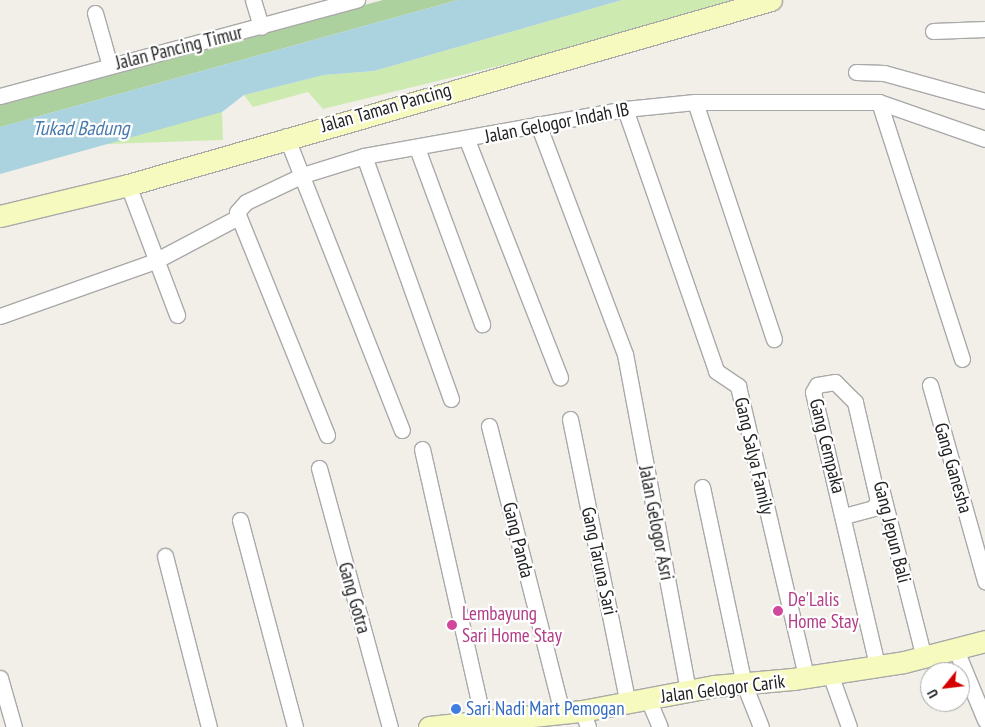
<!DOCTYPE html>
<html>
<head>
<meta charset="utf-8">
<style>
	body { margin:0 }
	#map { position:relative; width:985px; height:727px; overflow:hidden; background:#f2efe9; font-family:"PT Sans Narrow",sans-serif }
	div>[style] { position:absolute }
	.grass>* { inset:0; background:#cdebb0; transform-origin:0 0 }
	.forest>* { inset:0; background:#add19e }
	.water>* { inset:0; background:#aad3df }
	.roads { filter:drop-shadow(1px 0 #a9a9a9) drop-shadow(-1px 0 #a9a9a9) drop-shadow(0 1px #a9a9a9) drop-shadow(0 -1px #a9a9a9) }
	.street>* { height:15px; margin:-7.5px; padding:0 7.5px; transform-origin:7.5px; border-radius:7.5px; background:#fff }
	.secondary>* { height:21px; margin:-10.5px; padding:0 10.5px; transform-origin:10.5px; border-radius:10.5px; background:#f7fabf }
	.dots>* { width:14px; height:14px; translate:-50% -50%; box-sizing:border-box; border:2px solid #fff; border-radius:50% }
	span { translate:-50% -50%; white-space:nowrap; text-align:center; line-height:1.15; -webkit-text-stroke:4.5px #fff; paint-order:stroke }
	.street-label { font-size:19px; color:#222 }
	.hotel-label { font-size:19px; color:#b23c85 }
	.left { translate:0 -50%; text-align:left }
	.shop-label { font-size:19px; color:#366cbe }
	.water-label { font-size:20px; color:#4a7aab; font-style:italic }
	.north { position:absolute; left:920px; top:662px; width:50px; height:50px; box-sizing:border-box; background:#fff; border:1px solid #a7a7a7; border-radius:50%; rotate:241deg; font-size:14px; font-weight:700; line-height:20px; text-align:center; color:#222 }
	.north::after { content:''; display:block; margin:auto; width:18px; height:22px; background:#d40000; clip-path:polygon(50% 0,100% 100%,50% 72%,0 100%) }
</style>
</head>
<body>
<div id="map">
	<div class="grass">
		<i style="clip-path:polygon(622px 0,739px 0,548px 54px,323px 109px,308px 92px,253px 107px,244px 95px,324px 75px,374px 71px)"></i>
		<i style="left:222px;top:112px;width:28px;height:230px;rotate:88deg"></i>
	</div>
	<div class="forest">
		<i style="clip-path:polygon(383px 0,458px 0,0 127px,0 103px)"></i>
	</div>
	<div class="water">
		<i style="clip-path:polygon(458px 0,622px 0,374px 71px,324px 75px,244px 95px,222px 112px,0 174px,0 127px)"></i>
	</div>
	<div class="roads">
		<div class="street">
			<i style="left:253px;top:0;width:28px;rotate:73deg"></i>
			<i style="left:95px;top:13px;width:55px;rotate:74.2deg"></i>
			<i style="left:933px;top:31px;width:52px;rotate:-2.2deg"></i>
			<i style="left:856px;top:72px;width:28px;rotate:2deg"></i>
			<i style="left:884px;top:73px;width:105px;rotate:15.5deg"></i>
			<i style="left:0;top:96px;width:370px;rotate:-15.1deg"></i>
			<i style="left:695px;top:102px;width:250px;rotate:71.6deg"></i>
			<i style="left:879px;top:102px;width:270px;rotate:72.1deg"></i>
			<i style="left:625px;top:109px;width:277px;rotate:70.8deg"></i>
			<i style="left:716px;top:371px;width:27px;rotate:34deg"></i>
			<i style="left:738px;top:386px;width:299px;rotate:76.8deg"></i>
			<i style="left:538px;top:124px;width:246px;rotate:69.3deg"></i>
			<i style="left:625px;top:354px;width:343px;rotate:79.4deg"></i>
			<i style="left:286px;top:136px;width:316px;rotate:68.5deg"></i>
			<i style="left:467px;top:140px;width:255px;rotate:68.6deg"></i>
			<i style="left:417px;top:148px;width:188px;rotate:69.7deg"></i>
			<i style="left:364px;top:156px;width:258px;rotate:70.3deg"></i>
			<i style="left:128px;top:185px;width:139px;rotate:69.3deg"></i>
			<i style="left:0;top:316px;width:164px;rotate:-19.5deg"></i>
			<i style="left:155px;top:261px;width:94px;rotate:-27.9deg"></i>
			<i style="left:930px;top:385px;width:204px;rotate:74.3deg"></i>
			<i style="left:570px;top:419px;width:290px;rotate:78.5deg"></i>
			<i style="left:489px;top:426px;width:295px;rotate:75.7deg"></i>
			<i style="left:327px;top:435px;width:240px;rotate:-112deg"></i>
			<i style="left:237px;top:212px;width:13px;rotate:-48deg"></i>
			<i style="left:246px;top:202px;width:63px;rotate:-25.3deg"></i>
			<i style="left:303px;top:175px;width:64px;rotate:-17.3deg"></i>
			<i style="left:364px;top:156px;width:265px;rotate:-10.2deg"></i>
			<i style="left:625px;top:109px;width:70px;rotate:-5.7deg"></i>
			<i style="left:695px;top:102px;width:184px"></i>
			<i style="left:879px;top:102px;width:112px;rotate:19.2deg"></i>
			<i style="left:422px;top:449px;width:277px;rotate:77.3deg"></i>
			<i style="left:319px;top:468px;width:269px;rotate:74.7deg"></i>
			<i style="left:702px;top:487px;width:201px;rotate:78deg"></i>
			<i style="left:744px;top:684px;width:46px;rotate:68.4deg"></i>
			<i style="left:882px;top:492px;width:171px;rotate:75.8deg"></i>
			<i style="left:844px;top:516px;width:30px;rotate:-15deg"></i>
			<i style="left:873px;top:508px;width:9px;rotate:-54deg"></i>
			<i style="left:878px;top:501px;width:102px;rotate:-103.1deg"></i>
			<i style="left:855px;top:402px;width:28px;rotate:-135deg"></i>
			<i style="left:835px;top:382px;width:18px;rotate:171deg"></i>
			<i style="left:817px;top:385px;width:8px;rotate:120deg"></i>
			<i style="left:813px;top:392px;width:280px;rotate:76.8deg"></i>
			<i style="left:240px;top:520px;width:214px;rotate:75.1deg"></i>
			<i style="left:165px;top:556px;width:177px;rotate:75.6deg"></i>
			<i style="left:956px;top:650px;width:76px;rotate:67.5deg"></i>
			<i style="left:829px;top:671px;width:59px;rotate:70.3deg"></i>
			<i style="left:0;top:678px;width:51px;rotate:74.1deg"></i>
			<i style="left:648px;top:699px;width:30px;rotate:67deg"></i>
			<i style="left:582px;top:711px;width:17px;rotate:69deg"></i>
		</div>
		<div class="secondary">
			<i style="left:0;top:216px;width:132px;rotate:-13.6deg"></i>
			<i style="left:128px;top:185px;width:669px;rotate:-16.05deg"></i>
			<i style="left:429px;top:727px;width:154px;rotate:-6deg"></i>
			<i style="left:582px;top:711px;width:134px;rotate:-10.7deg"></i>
			<i style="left:714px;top:686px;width:79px;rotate:-5.1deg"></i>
			<i style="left:793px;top:679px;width:112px;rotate:-8.7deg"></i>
			<i style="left:904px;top:662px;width:84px;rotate:-14.5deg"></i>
		</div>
	</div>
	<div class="dots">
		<i style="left:778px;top:611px;background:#d1479c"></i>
		<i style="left:452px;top:625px;background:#d1479c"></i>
		<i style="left:456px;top:709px;background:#3f7fe0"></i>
	</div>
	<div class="street-label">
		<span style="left:179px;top:48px;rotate:-14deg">Jalan Pancing Timur</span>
		<span style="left:386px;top:108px;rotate:-16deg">Jalan Taman Pancing</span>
		<span style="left:557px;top:123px;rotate:-11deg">Jalan Gelogor Indah IB</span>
		<span style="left:827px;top:446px;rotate:76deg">Gang Cempaka</span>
		<span style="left:754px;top:456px;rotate:77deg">Gang Salya Family</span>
		<span style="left:953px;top:468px;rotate:74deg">Gang Ganesha</span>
		<span style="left:656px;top:523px;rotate:79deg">Jalan Gelogor Asri</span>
		<span style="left:892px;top:532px;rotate:76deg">Gang Jepun Bali</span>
		<span style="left:518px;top:540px;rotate:76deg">Gang Panda</span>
		<span style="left:599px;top:561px;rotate:78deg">Gang Taruna Sari</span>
		<span style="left:354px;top:598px;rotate:74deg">Gang Gotra</span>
		<span style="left:723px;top:689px;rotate:-7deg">Jalan Gelogor Carik</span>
	</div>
	<div class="hotel-label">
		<span class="left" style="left:788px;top:611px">De'Lalis<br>Home Stay</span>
		<span class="left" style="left:462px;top:625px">Lembayung<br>Sari Home Stay</span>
	</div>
	<div class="shop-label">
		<span class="left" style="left:466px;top:709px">Sari Nadi Mart Pemogan</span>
	</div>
	<div class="water-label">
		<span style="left:81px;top:128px">Tukad Badung</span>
	</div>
	<div class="north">U</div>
</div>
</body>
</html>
